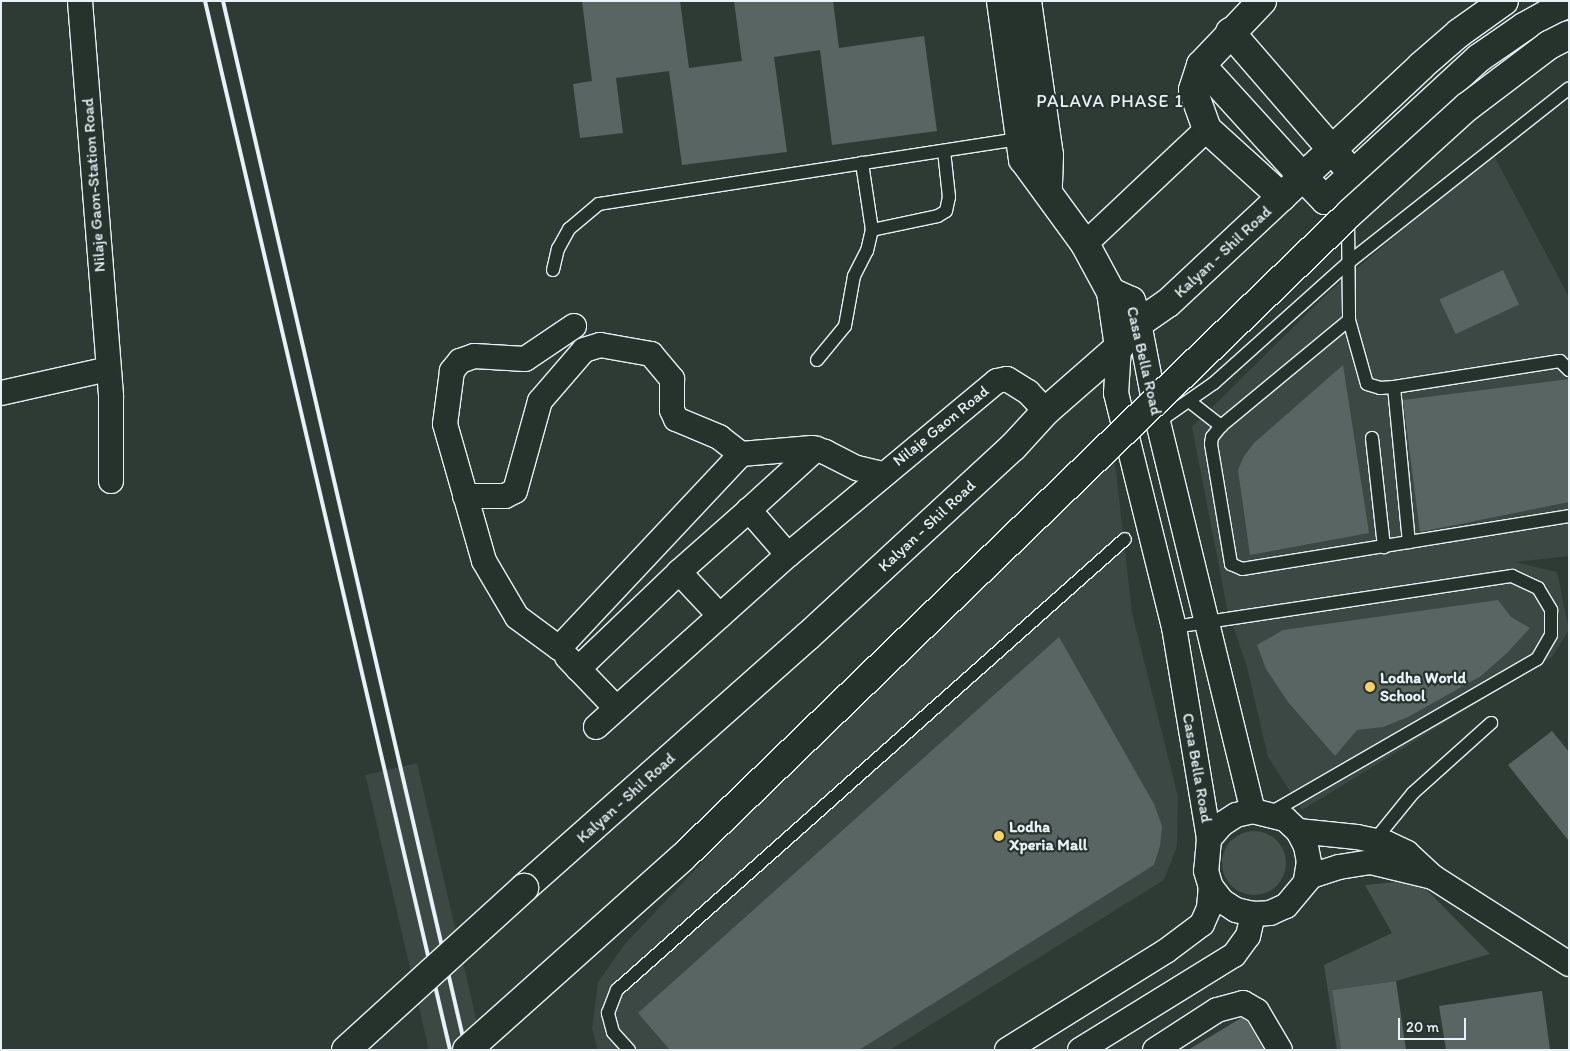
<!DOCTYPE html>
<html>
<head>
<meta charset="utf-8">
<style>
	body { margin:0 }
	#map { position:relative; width:1570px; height:1051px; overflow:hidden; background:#2e3b35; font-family:Itim,sans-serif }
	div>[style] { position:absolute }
	.built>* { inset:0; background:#3b4843; transform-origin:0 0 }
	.green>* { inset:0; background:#45524e }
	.round { border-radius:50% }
	.building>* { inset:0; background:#596563; transform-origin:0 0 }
	.roads { filter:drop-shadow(1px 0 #e8f1f8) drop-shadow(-1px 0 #e8f1f8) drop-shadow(0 1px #e8f1f8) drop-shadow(0 -1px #e8f1f8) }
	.lane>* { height:12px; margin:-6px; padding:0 6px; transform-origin:6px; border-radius:6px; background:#26332d }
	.street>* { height:24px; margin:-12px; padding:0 12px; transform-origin:12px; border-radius:12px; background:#26332d }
	.secondary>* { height:28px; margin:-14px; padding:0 14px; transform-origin:14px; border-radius:14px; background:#26332d }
	.primary>* { height:28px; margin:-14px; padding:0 14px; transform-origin:14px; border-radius:14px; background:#26332d }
	.rail>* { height:4px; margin:-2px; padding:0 2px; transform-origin:2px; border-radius:2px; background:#e8f1f8 }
	.bridges { filter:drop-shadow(1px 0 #e8f1f8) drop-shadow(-1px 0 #e8f1f8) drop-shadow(0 1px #e8f1f8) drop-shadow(0 -1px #e8f1f8) }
	.primary-bridge>* { height:28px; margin:-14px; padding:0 14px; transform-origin:14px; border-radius:14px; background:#26332d }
	.dots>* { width:14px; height:14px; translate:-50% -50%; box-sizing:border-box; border:2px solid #26332d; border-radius:50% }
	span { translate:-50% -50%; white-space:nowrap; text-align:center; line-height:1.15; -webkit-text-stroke:4.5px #26332d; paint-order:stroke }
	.street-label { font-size:16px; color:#e8f1f8 }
	.poi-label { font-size:16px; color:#e8f1f8; font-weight:700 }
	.left { translate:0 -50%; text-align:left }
	.neighbourhood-label { font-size:18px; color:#e8f1f8; letter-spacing:1px }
	.frame { position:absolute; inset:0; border:2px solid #e8f1f8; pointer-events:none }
	.scale { position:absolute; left:1398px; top:1018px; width:68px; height:22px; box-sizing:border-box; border:2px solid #e8f1f8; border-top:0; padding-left:6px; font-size:15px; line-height:18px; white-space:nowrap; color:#e8f1f8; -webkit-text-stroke:4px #26332d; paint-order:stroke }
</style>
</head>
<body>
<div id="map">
	<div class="built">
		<i style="clip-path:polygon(1493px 154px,1569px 297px,1569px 556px,1515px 562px,1557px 572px,1569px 630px,1552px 657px,1302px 810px,1268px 757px,1247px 667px,1227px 608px,1192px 427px,1332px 289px)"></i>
		<i style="clip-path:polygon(1111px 428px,1132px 613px,1178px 797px,1177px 846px,1164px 880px,890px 1050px,598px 1050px,592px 1029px,598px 982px,625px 944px)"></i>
		<i style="left:417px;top:763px;width:294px;height:53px;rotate:77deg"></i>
	</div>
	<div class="green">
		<i class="round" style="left:1222px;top:831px;width:64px;height:64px"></i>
		<i style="clip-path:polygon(1396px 882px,1426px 889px,1490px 954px,1396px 981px,1332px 990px,1341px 1050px,1337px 1050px,1324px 965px,1392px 933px,1365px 885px)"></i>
	</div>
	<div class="building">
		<i style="clip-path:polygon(582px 1px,680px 1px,689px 68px,742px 61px,734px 1px,833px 1px,839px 48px,924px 36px,937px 131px,832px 145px,820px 50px,774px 57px,787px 152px,682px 165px,669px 71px,616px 78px,623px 133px,580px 138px,573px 84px,592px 81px)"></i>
		<i style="left:1503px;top:270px;width:38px;height:70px;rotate:65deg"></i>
		<i style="clip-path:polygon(1343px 365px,1369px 533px,1250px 555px,1238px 470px,1244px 456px,1254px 443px)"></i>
		<i style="clip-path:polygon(1569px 379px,1569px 502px,1420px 532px,1403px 400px)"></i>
		<i style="clip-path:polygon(1498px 600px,1511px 617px,1530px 628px,1508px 652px,1481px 676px,1408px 717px,1383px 727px,1357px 730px,1335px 756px,1288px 702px,1266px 669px,1257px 645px,1283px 630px)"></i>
		<i style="clip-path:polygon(1059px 637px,1154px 804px,1162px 826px,1160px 846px,1154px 865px,859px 1050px,670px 1050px,638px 1013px)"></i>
		<i style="clip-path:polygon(1552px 731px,1569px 752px,1569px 841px,1508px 765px)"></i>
		<i style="clip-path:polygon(1396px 981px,1406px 1050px,1341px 1050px,1332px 990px)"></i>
		<i style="clip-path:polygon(1542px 991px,1550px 1050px,1446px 1050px,1439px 1006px)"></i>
		<i style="clip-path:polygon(1241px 1018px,1247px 1021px,1264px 1050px,1188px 1050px)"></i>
	</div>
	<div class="roads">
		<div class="lane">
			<i style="left:1348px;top:219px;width:101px;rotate:89.4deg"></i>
			<i style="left:1349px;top:320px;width:66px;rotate:74.3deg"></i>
			<i style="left:1367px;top:384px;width:14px;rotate:17deg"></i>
			<i style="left:1380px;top:388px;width:14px;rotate:-4deg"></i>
			<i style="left:1394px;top:387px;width:168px;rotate:-8.9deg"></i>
			<i style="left:1560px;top:361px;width:13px;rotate:45deg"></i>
			<i style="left:872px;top:230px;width:67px;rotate:-12deg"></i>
			<i style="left:938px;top:216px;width:9px;rotate:-32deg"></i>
			<i style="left:946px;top:211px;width:14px;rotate:-78deg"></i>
			<i style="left:949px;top:197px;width:46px;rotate:-96.2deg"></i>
			<i style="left:553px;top:270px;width:22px;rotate:-77deg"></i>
			<i style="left:558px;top:249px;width:23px;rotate:-61deg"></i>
			<i style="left:569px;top:229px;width:39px;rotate:-40deg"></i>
			<i style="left:599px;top:204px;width:430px;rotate:-8.8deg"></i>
			<i style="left:1349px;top:320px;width:166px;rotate:140.4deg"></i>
			<i style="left:1221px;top:426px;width:14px;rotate:129deg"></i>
			<i style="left:1212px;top:437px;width:7px;rotate:98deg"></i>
			<i style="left:1211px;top:444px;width:122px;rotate:80.5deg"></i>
			<i style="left:1231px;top:564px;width:12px;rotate:24deg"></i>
			<i style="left:1242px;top:569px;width:331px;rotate:-9.2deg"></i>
			<i style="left:817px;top:360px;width:44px;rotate:-50.5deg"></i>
			<i style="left:845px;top:326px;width:51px;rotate:-79.8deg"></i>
			<i style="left:854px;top:276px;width:28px;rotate:-63deg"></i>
			<i style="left:867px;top:251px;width:22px;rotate:-77deg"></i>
			<i style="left:872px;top:230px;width:68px;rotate:-98.5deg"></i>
			<i style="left:1394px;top:387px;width:156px;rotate:84.5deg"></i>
			<i style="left:1189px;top:401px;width:41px;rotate:38deg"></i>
			<i style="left:1158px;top:422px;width:68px;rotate:-34.9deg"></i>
			<i style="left:1214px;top:383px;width:181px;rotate:-41.9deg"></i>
			<i style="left:1349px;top:262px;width:280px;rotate:-38.3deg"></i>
			<i style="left:1372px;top:438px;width:110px;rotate:83.7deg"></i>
			<i style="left:1174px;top:627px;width:342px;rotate:-8.6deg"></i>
			<i style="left:1512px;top:576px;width:29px;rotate:25deg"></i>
			<i style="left:1538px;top:588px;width:26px;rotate:59deg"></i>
			<i style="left:1551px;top:610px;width:25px;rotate:90deg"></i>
			<i style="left:1551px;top:635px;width:28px;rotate:120deg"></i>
			<i style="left:1537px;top:659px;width:308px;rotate:150deg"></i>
			<i style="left:1374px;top:841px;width:62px;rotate:-50.9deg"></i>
			<i style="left:1413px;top:793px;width:105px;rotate:-41.9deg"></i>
			<i style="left:629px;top:1050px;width:24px;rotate:-132deg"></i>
			<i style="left:613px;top:1032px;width:20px;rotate:-105deg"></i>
			<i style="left:608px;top:1013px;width:25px;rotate:-69deg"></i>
			<i style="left:617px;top:990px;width:679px;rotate:-41.6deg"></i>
		</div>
		<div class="street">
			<i style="left:80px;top:1px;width:397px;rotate:85.5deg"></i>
			<i style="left:111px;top:397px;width:84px;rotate:90deg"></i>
			<i style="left:1085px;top:244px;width:168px;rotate:-43.3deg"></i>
			<i style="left:1139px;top:323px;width:101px;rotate:79.1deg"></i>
			<i style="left:1158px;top:422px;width:400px;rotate:76.3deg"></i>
			<i style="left:574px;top:326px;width:59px;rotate:146deg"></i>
			<i style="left:525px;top:359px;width:51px;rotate:-176.6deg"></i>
			<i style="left:474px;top:356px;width:15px;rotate:160deg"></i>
			<i style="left:460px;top:361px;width:13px;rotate:129deg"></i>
			<i style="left:452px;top:371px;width:53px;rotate:97.5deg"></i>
			<i style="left:445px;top:424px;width:142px;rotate:74.1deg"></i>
			<i style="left:484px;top:561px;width:65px;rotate:59.5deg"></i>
			<i style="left:517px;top:617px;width:52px;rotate:36.4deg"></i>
			<i style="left:559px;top:648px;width:266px;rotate:-46.8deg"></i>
			<i style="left:1119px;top:347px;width:46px;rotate:93.7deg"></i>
			<i style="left:1116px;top:393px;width:241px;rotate:76.1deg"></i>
			<i style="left:1174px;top:627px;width:215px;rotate:80.6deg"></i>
			<i style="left:1px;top:393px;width:110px;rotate:-12.6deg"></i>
			<i style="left:741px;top:454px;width:71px;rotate:-4.8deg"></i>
			<i style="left:812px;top:448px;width:14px;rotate:17deg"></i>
			<i style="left:825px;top:452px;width:36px;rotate:27deg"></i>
			<i style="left:857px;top:468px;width:27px;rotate:13deg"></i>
			<i style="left:465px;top:496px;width:40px"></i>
			<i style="left:505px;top:496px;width:11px;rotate:-27deg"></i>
			<i style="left:515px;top:491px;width:93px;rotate:-74.5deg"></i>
			<i style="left:540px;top:401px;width:67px;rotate:-49.2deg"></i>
			<i style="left:584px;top:350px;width:17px;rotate:-17deg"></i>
			<i style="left:600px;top:345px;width:52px;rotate:10deg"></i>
			<i style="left:651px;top:354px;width:33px;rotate:50deg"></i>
			<i style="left:672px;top:379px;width:31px;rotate:90deg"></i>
			<i style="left:672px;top:410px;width:10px;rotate:66deg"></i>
			<i style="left:676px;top:419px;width:47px;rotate:22.7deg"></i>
			<i style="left:719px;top:437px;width:28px;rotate:38deg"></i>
			<i style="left:788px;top:555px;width:60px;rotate:-130.9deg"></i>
			<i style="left:749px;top:510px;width:91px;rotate:-42.3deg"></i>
			<i style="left:679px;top:572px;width:60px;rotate:47deg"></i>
			<i style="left:567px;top:657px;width:71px;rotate:46.1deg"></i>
			<i style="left:578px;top:669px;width:140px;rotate:-43.8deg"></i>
			<i style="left:679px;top:572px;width:94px;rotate:-41.5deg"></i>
			<i style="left:596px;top:727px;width:258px;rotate:-41.9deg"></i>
			<i style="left:788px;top:555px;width:272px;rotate:-39.8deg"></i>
			<i style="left:997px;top:381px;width:10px;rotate:-11deg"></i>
			<i style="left:1007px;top:379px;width:25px;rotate:32deg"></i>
			<i style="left:1028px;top:392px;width:26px;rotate:47deg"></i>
			<i style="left:1298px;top:831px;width:59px;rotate:5.8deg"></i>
			<i style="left:1357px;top:837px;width:30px;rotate:12deg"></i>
			<i style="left:1386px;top:843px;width:23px;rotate:25deg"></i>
			<i style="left:1407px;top:853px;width:35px;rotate:43deg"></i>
			<i style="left:1433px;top:877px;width:161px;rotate:32.6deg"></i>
			<i style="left:1306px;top:880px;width:18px;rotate:-81deg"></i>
			<i style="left:1309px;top:862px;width:16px;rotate:-101deg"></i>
			<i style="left:1306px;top:846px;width:17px;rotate:-118deg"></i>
			<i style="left:1298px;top:831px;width:18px;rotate:-137deg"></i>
			<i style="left:1285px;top:819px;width:33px;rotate:-166deg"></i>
			<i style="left:1253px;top:811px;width:17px;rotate:167deg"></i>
			<i style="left:1236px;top:815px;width:17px;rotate:147deg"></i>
			<i style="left:1222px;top:824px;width:20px;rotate:131deg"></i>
			<i style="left:1209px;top:839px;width:32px;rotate:95deg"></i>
			<i style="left:1206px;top:871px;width:17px;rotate:73deg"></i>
			<i style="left:1211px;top:887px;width:18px;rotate:52deg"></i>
			<i style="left:1222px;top:901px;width:17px;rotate:33deg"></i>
			<i style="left:1236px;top:910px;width:17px;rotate:13deg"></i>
			<i style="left:1253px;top:914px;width:17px;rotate:-3deg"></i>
			<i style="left:1270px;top:913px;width:17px;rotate:-24deg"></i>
			<i style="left:1286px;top:906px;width:39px;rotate:-50deg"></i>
			<i style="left:1311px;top:876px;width:29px;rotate:-18deg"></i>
			<i style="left:1339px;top:867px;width:32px;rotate:-9deg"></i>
			<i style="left:1371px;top:862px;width:64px;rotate:13.6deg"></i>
			<i style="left:1007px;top:1050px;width:187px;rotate:-31.9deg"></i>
			<i style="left:1166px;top:951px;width:45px;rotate:-36.9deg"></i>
			<i style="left:1202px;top:924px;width:17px;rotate:-66deg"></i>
			<i style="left:1209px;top:908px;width:21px;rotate:-85deg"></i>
			<i style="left:1080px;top:1050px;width:181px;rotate:-31.7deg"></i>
			<i style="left:1234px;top:955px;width:24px;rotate:-54deg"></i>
			<i style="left:1248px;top:936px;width:23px;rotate:-77deg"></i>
			<i style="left:1155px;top:1050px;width:74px;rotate:-32.8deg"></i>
			<i style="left:1217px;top:1010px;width:27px;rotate:-15deg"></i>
			<i style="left:1243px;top:1003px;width:16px;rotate:30deg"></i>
			<i style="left:1257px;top:1011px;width:45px;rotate:59.5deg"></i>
		</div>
		<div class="secondary">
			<i style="left:1001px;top:1px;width:160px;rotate:82.1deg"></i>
			<i style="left:1023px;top:159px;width:105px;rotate:53.9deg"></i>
			<i style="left:1085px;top:244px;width:55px;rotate:61.6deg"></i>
			<i style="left:1111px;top:292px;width:56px;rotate:81.7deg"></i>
			<i style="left:1027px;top:1px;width:156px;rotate:81.9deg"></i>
			<i style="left:1049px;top:155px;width:35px;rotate:92deg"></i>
			<i style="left:1262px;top:1px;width:88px;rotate:133.6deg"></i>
			<i style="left:1201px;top:65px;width:26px;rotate:108deg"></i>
			<i style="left:1193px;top:90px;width:41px;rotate:70.3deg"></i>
			<i style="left:1207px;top:129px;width:101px;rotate:42.2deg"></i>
			<i style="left:1230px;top:32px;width:189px;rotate:49.1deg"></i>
			<i style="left:1201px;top:65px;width:151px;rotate:47.7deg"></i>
			<i style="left:1111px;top:292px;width:22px;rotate:24deg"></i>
			<i style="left:1131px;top:301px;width:23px;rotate:70deg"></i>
		</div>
		<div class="primary">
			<i style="left:1303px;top:177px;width:32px;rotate:46deg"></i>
			<i style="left:1325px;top:200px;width:209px;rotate:-42.7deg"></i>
			<i style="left:1479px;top:58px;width:55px;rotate:-34.6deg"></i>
			<i style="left:1524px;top:27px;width:51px;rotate:-29.1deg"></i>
			<i style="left:524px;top:888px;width:380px;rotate:-41.6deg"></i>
			<i style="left:808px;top:636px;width:279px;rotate:-42.7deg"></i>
			<i style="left:1013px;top:447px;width:49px;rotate:-47.5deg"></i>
			<i style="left:1046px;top:411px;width:97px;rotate:-41.2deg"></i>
			<i style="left:1119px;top:347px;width:31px;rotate:-50deg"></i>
			<i style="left:1139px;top:323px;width:35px;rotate:-35deg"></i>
			<i style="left:1168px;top:303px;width:347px;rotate:-43.1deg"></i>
			<i style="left:1421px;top:66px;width:50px;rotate:-41deg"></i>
			<i style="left:1459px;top:33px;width:55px;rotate:-35.4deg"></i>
		</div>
	</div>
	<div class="rail">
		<i style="left:205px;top:1px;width:1077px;rotate:76.85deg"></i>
		<i style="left:223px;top:1px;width:1077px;rotate:76.96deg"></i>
	</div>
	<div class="bridges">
		<div class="primary-bridge">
			<i style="left:346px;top:1050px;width:241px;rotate:-42.3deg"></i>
			<i style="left:467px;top:1050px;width:290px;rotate:-41.8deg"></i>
			<i style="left:683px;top:857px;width:927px;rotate:-43.99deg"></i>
			<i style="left:1350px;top:213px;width:158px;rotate:-42.2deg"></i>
			<i style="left:1467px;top:107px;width:103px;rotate:-37.1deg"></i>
			<i style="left:1549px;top:45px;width:22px;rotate:-27deg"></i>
		</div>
	</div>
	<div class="dots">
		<i style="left:1370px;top:687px;background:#ffd166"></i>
		<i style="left:999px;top:836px;background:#ffd166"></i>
	</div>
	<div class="street-label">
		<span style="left:94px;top:185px;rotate:-94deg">Nilaje Gaon-Station Road</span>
		<span style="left:1223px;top:252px;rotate:-43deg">Kalyan - Shil Road</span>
		<span style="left:1144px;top:361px;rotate:77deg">Casa Bella Road</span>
		<span style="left:941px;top:426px;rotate:-39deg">Nilaje Gaon Road</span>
		<span style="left:927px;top:526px;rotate:-43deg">Kalyan - Shil Road</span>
		<span style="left:1197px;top:768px;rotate:80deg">Casa Bella Road</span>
		<span style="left:626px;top:798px;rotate:-42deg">Kalyan - Shil Road</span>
	</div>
	<div class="poi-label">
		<span class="left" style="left:1380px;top:687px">Lodha World<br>School</span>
		<span class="left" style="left:1009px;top:836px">Lodha<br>Xperia Mall</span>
	</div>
	<div class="neighbourhood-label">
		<span style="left:1110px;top:101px">PALAVA PHASE 1</span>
	</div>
	<div class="frame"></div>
	<div class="scale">20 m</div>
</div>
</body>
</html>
